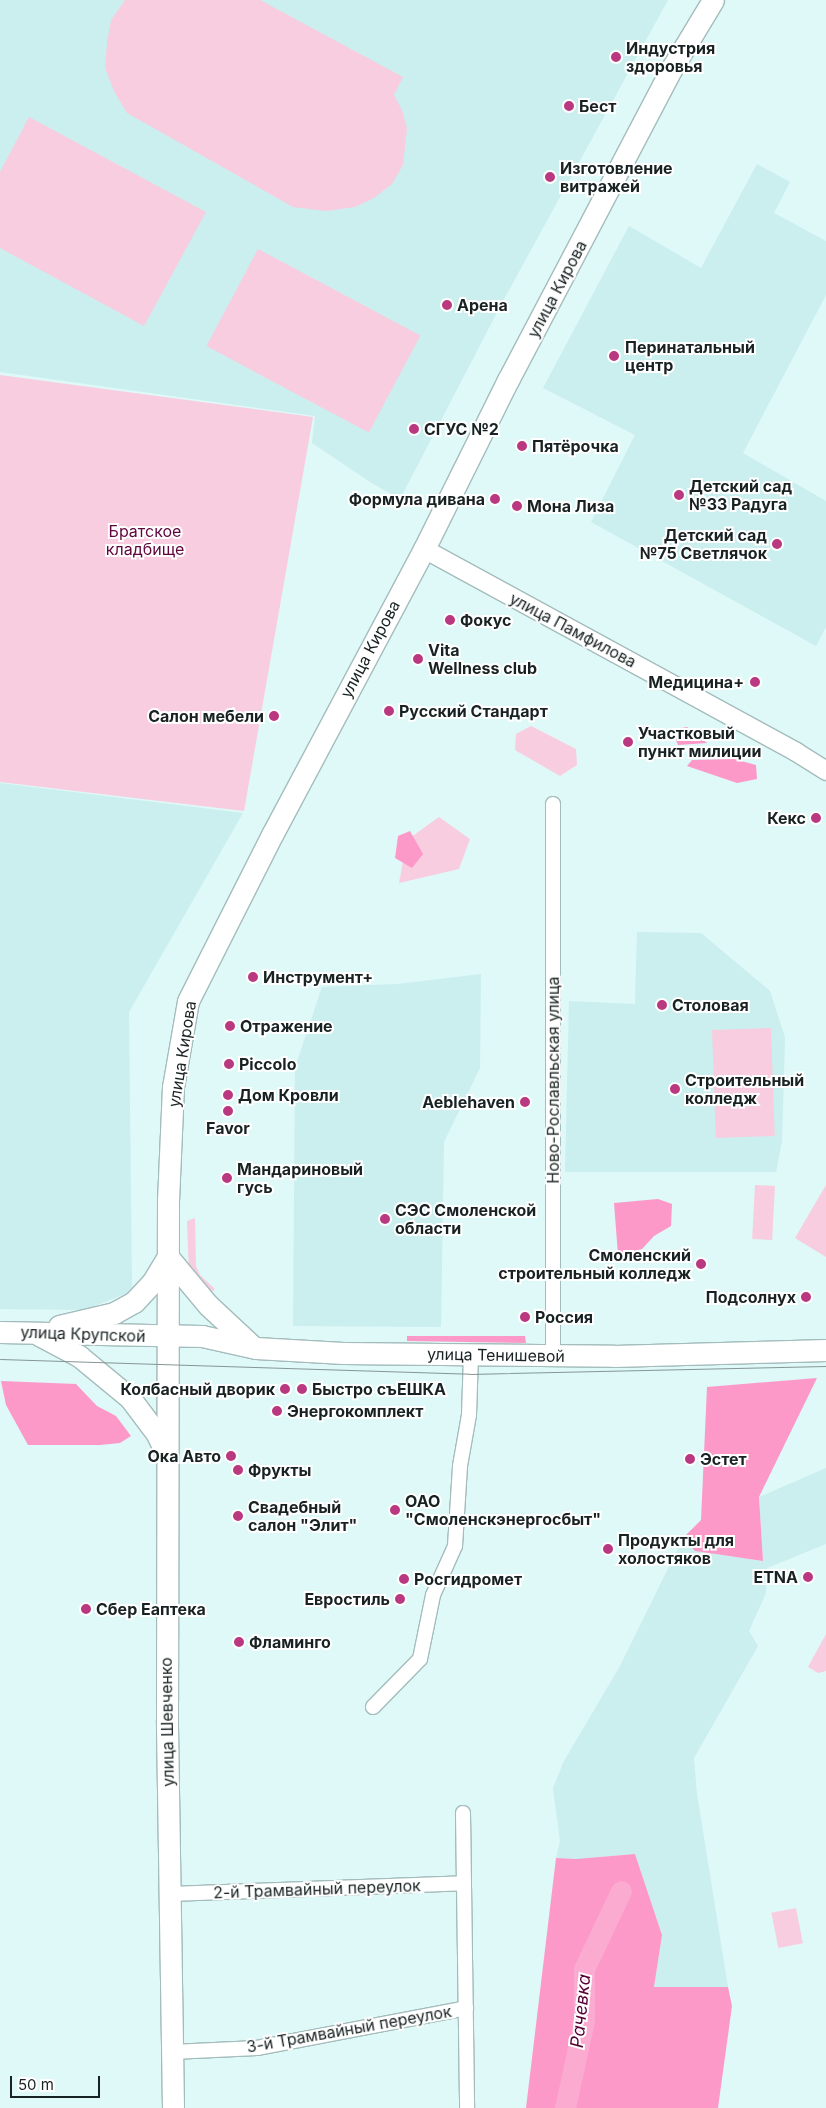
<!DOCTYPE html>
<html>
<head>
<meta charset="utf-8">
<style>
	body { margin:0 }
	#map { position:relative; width:826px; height:2108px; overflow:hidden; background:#dff8f8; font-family:Inter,sans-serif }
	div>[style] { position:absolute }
	.built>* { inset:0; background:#cbeeef }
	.green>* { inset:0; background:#f9cde0; transform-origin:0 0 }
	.forest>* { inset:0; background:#fc99c8 }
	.river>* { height:21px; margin:-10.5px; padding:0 10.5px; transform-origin:10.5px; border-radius:10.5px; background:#fbabd0 }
	.roads { filter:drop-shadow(1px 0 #a4bcbc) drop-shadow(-1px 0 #a4bcbc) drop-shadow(0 1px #a4bcbc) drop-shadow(0 -1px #a4bcbc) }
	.minor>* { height:14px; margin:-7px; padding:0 7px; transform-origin:7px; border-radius:7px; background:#fff }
	.tertiary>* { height:18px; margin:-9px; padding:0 9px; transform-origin:9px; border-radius:9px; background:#fff }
	.primary>* { height:21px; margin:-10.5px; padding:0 10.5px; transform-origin:10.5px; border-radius:10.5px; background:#fff }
	.tram>* { height:1px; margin:-0.5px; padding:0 0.5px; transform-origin:0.5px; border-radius:0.5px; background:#859696 }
	.dots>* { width:14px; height:14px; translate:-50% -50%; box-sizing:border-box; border:2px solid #fff; border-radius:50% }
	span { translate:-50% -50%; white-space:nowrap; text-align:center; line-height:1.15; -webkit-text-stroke:4px #fff; paint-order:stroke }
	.poi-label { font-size:16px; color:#192222; font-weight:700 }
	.left { translate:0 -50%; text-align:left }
	.right { translate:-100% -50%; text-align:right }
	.street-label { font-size:16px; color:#192222 }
	.park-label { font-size:16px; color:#5f063c }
	.water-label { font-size:18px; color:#570036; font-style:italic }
	.scale { position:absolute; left:10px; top:2076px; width:90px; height:22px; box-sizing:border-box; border:2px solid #192222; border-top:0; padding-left:6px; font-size:15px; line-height:18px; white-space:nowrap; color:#192222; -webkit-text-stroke:4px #fff; paint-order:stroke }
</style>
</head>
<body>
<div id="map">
	<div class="built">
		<i style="clip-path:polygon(0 0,668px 0,503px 301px,400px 499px,370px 482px,312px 443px,315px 416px,0 372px)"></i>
		<i style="clip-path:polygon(757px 164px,790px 182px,774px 213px,826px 241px,826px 295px,743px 453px,826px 501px,826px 627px,816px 646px,591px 522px,635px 435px,543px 388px,629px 226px,701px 268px)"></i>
		<i style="clip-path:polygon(0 783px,243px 813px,129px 1012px,132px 1291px,85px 1310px,0 1309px)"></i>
		<i style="clip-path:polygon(637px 932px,701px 933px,770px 991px,785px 1037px,782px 1141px,776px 1172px,565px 1172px,569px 1001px,635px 1004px)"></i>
		<i style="clip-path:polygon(481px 974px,480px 1068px,444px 1142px,441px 1327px,293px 1326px,295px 1068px,322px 987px,397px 984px)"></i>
		<i style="clip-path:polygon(826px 1468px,826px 1544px,767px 1568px,766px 1593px,749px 1631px,758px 1646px,694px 1758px,697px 1794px,728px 1987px,654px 1987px,662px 1935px,635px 1854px,576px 1859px,556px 1858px,560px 1841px,553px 1788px,564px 1761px,620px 1666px,683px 1538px,695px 1551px,763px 1561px,759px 1497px)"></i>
	</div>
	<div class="green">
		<i style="clip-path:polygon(125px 0,260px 0,403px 77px,394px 95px,402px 110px,407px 128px,405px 147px,403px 165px,392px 184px,374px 198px,355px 207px,326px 211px,293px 207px,127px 113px,115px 93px,105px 68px,107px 43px,111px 20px)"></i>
		<i style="clip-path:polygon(29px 117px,206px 212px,144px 326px,0 248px,0 172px)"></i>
		<i style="left:258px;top:249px;width:184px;height:110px;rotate:28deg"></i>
		<i style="clip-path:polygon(0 375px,313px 417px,244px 811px,0 782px)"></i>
		<i style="clip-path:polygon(531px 726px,576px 749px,577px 765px,560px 776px,515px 750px,516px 734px)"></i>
		<i style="clip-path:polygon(439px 817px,470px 839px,459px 869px,399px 883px,407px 840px)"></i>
		<i style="left:771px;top:1028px;width:108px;height:59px;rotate:88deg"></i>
		<i style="left:755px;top:1185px;width:20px;height:54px;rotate:3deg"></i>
		<i style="clip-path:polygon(826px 1185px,826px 1257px,795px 1238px)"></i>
		<i style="clip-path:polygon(195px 1218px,196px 1266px,200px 1275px,215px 1289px,207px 1296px,189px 1274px,187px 1221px)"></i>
		<i style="clip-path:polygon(826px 1634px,826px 1671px,818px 1673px,808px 1667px)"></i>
		<i style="left:796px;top:1908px;width:36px;height:25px;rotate:79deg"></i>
	</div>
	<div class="forest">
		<i style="clip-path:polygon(687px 727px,707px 743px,678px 745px,672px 730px)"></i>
		<i style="clip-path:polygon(734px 759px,756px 765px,757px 779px,737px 783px,687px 766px,692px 760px)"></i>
		<i style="clip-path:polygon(410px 831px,423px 854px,412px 868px,395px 858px,398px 836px)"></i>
		<i style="clip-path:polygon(658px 1199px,672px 1204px,671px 1226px,654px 1236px,642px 1249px,618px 1255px,614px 1203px)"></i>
		<i style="clip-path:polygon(407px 1336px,525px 1336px,526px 1343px,407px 1341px)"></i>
		<i style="clip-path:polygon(817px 1378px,759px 1497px,763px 1561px,695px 1551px,683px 1538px,701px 1520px,707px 1387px)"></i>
		<i style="clip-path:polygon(1px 1381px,76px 1384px,97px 1406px,116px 1416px,131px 1436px,120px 1443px,100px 1445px,28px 1445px,6px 1405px)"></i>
		<i style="clip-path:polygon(635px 1854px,662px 1935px,654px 1987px,728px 1987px,732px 2006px,718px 2108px,526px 2108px,556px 1858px,576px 1859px)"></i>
	</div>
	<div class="river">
		<i style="left:565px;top:2108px;width:90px;rotate:-77.8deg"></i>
		<i style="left:584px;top:2020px;width:51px;rotate:-90deg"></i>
		<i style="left:584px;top:1969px;width:86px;rotate:-64.6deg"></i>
	</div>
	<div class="roads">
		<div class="minor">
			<i style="left:553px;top:804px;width:551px;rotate:90deg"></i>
			<i style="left:373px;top:1707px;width:67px;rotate:-45.6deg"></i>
			<i style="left:420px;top:1659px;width:65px;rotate:-78.5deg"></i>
			<i style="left:433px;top:1595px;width:54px;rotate:-65.8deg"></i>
			<i style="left:455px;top:1546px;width:80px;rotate:-86.4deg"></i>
			<i style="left:460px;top:1466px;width:52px;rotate:-80deg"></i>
			<i style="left:469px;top:1415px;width:61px;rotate:-88.1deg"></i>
			<i style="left:463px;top:1813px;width:295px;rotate:89.2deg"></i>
			<i style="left:170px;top:1894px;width:294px;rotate:-2.1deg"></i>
			<i style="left:172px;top:2052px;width:85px;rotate:-2.7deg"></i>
			<i style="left:257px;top:2048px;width:213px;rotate:-10.8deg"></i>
		</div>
		<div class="tertiary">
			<i style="left:424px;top:549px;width:424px;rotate:28.6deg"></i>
			<i style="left:796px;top:752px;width:36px;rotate:32deg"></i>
		</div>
		<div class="primary">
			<i style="left:168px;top:1257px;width:62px;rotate:50.2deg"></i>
			<i style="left:208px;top:1305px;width:59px;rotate:42.9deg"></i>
			<i style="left:59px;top:1326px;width:57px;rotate:-13.3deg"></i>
			<i style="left:114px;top:1313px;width:23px;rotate:-29deg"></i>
			<i style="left:134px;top:1302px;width:26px;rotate:-47deg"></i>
			<i style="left:152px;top:1283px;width:29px;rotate:-59deg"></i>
			<i style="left:0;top:1332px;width:202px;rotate:1.1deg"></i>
			<i style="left:202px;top:1336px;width:55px;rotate:12.5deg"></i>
			<i style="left:256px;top:1348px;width:87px;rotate:3.3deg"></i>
			<i style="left:343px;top:1353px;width:271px;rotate:0.6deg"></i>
			<i style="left:614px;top:1356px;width:212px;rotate:-1.6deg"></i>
			<i style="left:39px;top:1335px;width:45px;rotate:27.7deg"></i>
			<i style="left:79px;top:1356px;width:66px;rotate:39.5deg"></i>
			<i style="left:130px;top:1398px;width:45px;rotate:53.1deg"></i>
			<i style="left:157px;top:1434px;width:21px;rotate:65deg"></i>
			<i style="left:173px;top:2108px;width:388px;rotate:-90.9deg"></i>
			<i style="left:167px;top:1720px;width:519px;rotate:-89.89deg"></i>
			<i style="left:168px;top:1201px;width:114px;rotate:-87.5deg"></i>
			<i style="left:173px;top:1087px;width:87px;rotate:-80.1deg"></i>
			<i style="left:188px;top:1001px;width:188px;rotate:-63.2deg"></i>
			<i style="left:273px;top:833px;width:322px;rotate:-62deg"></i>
			<i style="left:424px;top:549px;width:189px;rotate:-63.6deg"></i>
			<i style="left:508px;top:380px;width:352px;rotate:-62.3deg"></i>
			<i style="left:672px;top:68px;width:79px;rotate:-58.9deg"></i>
		</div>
	</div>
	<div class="tram">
		<i style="left:0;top:1359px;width:470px;rotate:1.8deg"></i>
		<i style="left:470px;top:1374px;width:356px;rotate:-1.3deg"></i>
	</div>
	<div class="dots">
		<i style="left:616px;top:57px;background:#ba3880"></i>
		<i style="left:569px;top:106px;background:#ba3880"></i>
		<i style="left:550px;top:177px;background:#ba3880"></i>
		<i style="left:447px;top:305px;background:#ba3880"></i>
		<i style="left:614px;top:356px;background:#ba3880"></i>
		<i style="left:414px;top:429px;background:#ba3880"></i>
		<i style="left:522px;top:446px;background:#ba3880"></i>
		<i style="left:679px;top:495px;background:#ba3880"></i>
		<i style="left:495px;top:499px;background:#ba3880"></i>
		<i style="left:517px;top:506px;background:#ba3880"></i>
		<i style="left:777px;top:544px;background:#ba3880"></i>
		<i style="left:450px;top:620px;background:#ba3880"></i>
		<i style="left:418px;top:659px;background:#ba3880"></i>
		<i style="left:755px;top:682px;background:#ba3880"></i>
		<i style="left:389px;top:711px;background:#ba3880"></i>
		<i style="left:274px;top:716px;background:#ba3880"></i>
		<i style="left:628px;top:742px;background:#ba3880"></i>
		<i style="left:816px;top:818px;background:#ba3880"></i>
		<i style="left:253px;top:977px;background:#ba3880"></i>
		<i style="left:662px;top:1005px;background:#ba3880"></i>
		<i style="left:230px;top:1026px;background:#ba3880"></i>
		<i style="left:229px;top:1064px;background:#ba3880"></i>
		<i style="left:675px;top:1089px;background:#ba3880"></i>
		<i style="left:228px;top:1095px;background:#ba3880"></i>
		<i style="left:525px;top:1102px;background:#ba3880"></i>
		<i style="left:228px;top:1111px;background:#ba3880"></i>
		<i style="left:227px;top:1178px;background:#ba3880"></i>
		<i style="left:385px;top:1219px;background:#ba3880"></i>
		<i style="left:701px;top:1264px;background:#ba3880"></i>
		<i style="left:806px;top:1297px;background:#ba3880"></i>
		<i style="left:525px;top:1317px;background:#ba3880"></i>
		<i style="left:285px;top:1389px;background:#ba3880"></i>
		<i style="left:302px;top:1389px;background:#ba3880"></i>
		<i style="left:277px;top:1411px;background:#ba3880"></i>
		<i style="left:231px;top:1456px;background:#ba3880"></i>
		<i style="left:690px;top:1459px;background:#ba3880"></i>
		<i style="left:238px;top:1470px;background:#ba3880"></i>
		<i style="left:395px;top:1510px;background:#ba3880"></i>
		<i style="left:238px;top:1516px;background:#ba3880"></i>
		<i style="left:608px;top:1549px;background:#ba3880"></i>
		<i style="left:808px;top:1577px;background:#ba3880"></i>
		<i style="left:404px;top:1579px;background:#ba3880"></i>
		<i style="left:400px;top:1599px;background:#ba3880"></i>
		<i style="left:86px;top:1609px;background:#ba3880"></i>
		<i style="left:239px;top:1642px;background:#ba3880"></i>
	</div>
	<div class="poi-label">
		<span class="left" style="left:626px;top:57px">Индустрия<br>здоровья</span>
		<span class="left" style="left:579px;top:106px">Бест</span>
		<span class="left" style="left:560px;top:177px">Изготовление<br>витражей</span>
		<span class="left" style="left:457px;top:305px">Арена</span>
		<span class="left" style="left:625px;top:356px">Перинатальный<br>центр</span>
		<span class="left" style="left:424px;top:429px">СГУС №2</span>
		<span class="left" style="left:532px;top:446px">Пятёрочка</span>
		<span class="left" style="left:689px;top:495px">Детский сад<br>№33 Радуга</span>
		<span class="right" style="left:485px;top:499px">Формула дивана</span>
		<span class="left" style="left:527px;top:506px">Мона Лиза</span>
		<span class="right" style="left:767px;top:544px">Детский сад<br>№75 Светлячок</span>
		<span class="left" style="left:460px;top:620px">Фокус</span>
		<span class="left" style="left:428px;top:659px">Vita<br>Wellness club</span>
		<span class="right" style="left:744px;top:682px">Медицина+</span>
		<span class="left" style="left:399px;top:711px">Русский Стандарт</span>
		<span class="right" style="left:264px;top:716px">Салон мебели</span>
		<span class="left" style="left:638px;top:742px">Участковый<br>пункт милиции</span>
		<span class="right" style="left:806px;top:818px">Кекс</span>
		<span class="left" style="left:263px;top:977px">Инструмент+</span>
		<span class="left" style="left:672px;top:1005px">Столовая</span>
		<span class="left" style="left:240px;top:1026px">Отражение</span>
		<span class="left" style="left:239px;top:1064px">Piccolo</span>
		<span class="left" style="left:685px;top:1089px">Строительный<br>колледж</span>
		<span class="left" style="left:238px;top:1095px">Дом Кровли</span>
		<span class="right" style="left:515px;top:1102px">Aeblehaven</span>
		<span style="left:228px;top:1128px">Favor</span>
		<span class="left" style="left:237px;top:1178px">Мандариновый<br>гусь</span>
		<span class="left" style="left:395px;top:1219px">СЭС Смоленской<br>области</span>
		<span class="right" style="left:691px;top:1264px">Смоленский<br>строительный колледж</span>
		<span class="right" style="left:796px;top:1297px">Подсолнух</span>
		<span class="left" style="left:535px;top:1317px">Россия</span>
		<span class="right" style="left:275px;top:1389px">Колбасный дворик</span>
		<span class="left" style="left:312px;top:1389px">Быстро съЕШКА</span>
		<span class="left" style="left:287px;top:1411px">Энергокомплект</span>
		<span class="right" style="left:221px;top:1456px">Ока Авто</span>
		<span class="left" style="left:700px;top:1459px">Эстет</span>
		<span class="left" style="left:248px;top:1470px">Фрукты</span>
		<span class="left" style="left:405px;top:1510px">ОАО<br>"Смоленскэнергосбыт"</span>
		<span class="left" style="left:248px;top:1516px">Свадебный<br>салон "Элит"</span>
		<span class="left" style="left:618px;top:1549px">Продукты для<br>холостяков</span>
		<span class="right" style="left:798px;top:1577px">ETNA</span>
		<span class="left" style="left:414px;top:1579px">Росгидромет</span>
		<span class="right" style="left:390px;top:1599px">Евростиль</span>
		<span class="left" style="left:96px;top:1609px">Сбер Еаптека</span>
		<span class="left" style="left:249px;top:1642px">Фламинго</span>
	</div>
	<div class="street-label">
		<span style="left:557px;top:289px;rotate:-62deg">улица Кирова</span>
		<span style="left:573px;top:630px;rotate:28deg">улица Памфилова</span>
		<span style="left:370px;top:649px;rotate:-62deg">улица Кирова</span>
		<span style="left:182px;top:1054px;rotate:-81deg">улица Кирова</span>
		<span style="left:553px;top:1080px;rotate:-90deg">Ново-Рославльская улица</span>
		<span style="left:83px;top:1334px;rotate:2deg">улица Крупской</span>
		<span style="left:496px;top:1355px;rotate:1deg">улица Тенишевой</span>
		<span style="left:167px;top:1722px;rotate:-91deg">улица Шевченко</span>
		<span style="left:317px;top:1889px;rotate:-2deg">2-й Трамвайный переулок</span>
		<span style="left:349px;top:2029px;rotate:-10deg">3-й Трамвайный переулок</span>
	</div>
	<div class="park-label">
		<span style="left:145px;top:540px">Братское<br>кладбище</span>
	</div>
	<div class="water-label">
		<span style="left:581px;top:2011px;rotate:-84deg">Рачевка</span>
	</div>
	<div class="scale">50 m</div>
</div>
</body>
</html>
